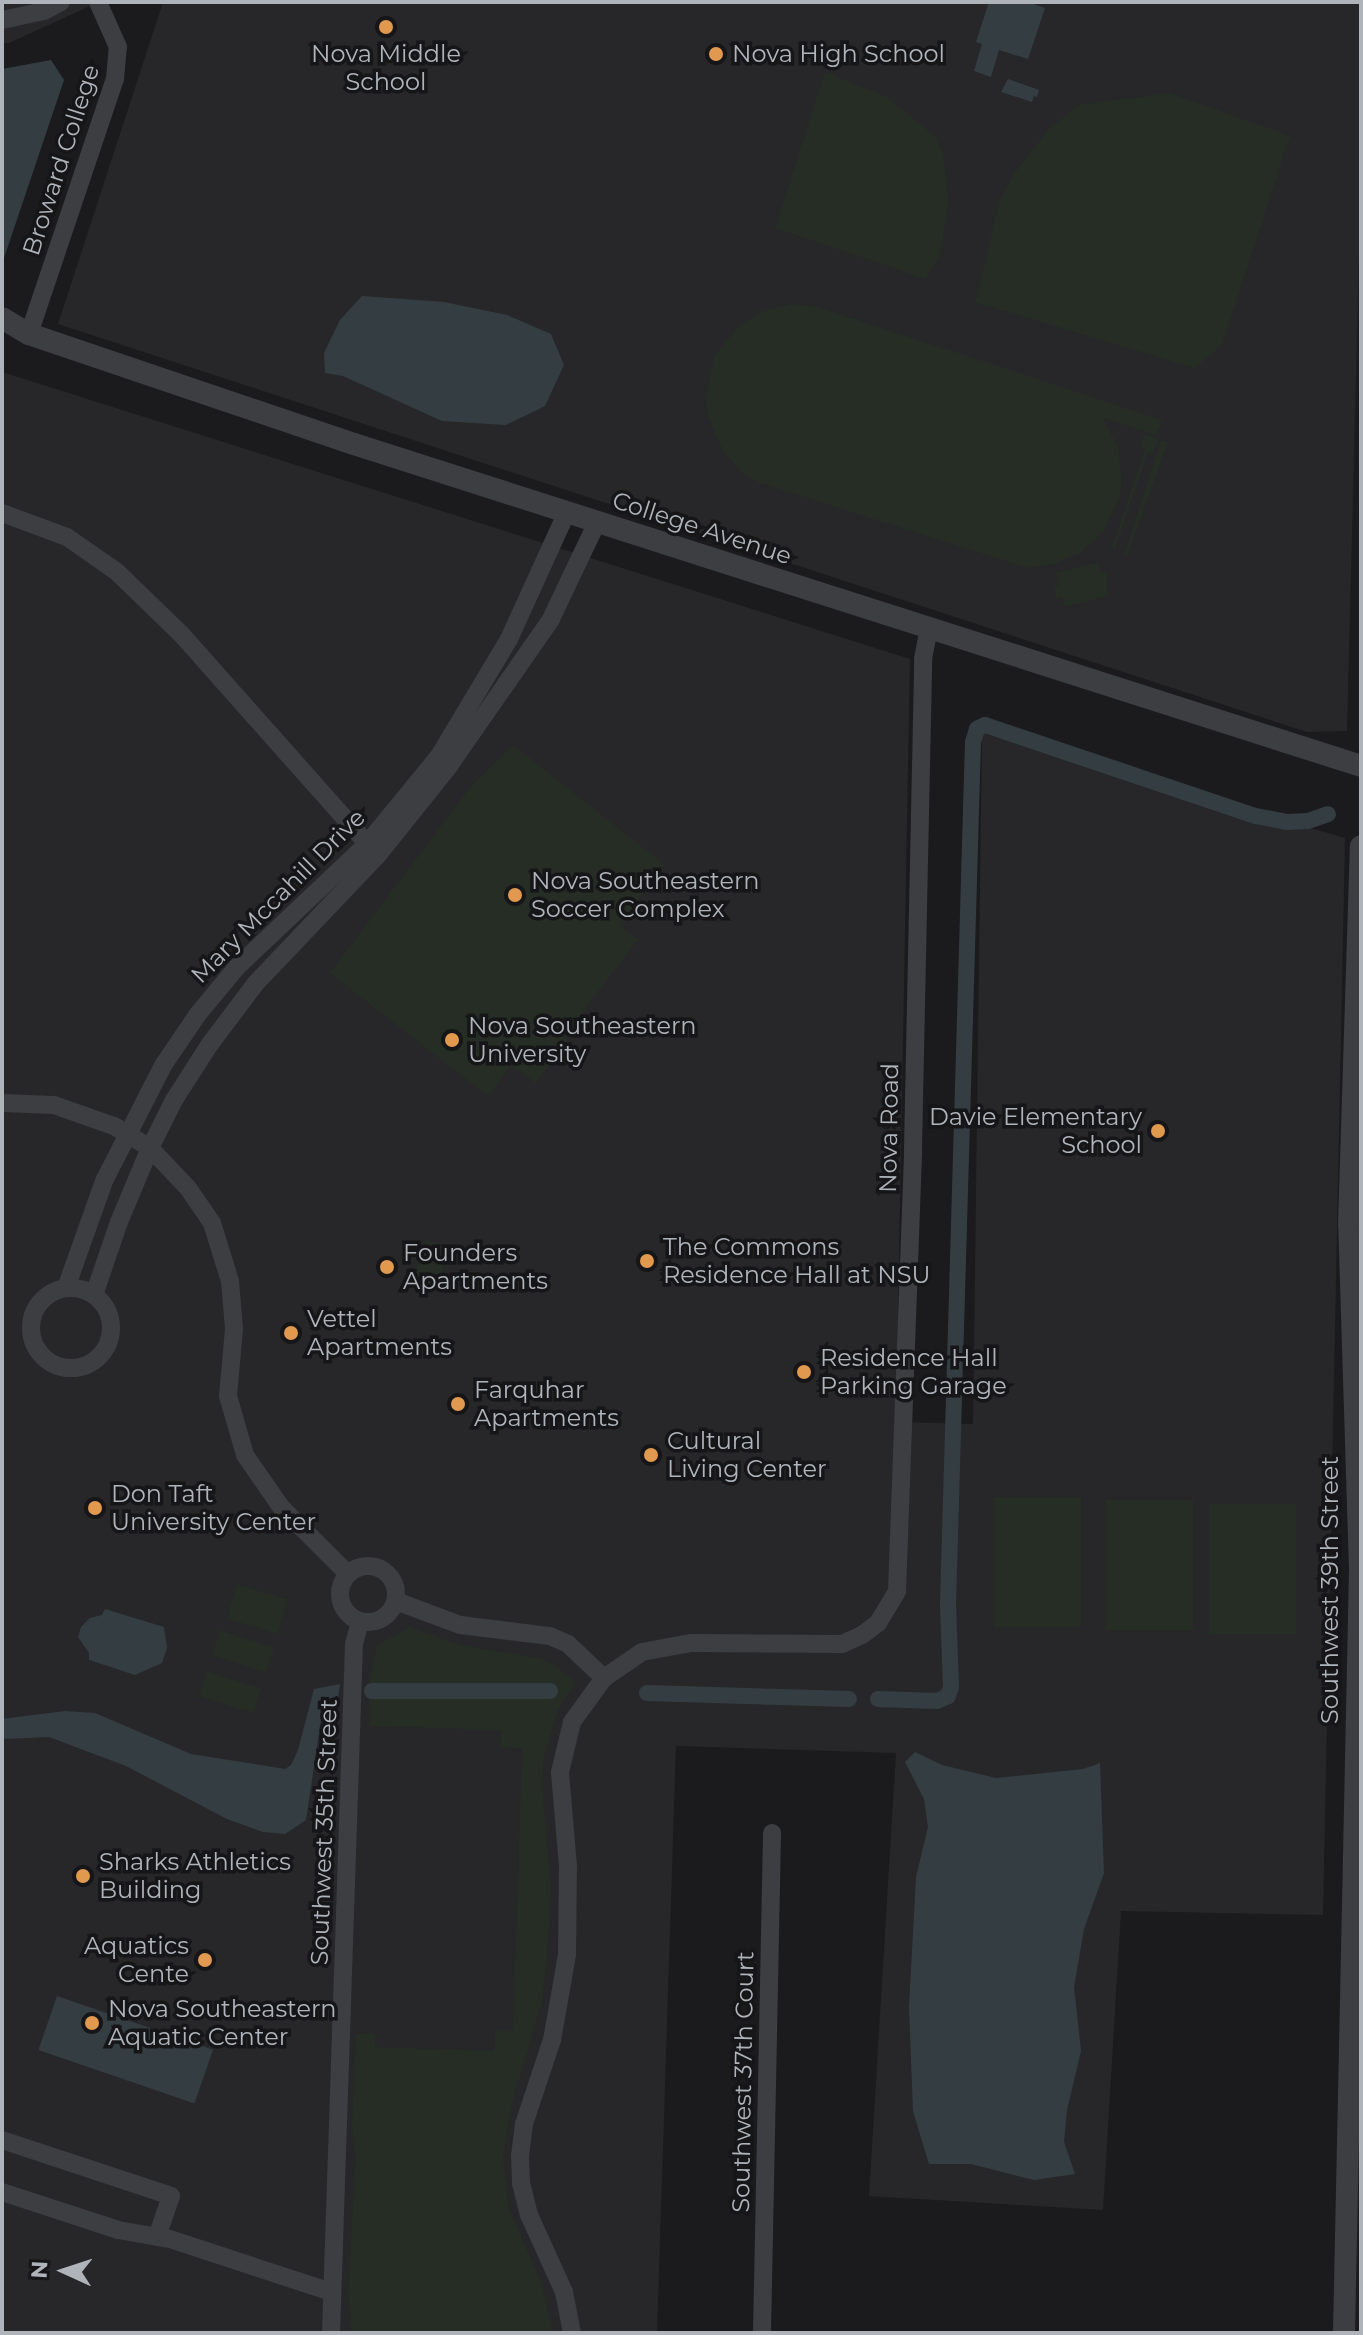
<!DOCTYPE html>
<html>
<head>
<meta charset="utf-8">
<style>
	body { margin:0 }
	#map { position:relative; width:1363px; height:2335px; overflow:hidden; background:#1b1b1d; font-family:Montserrat,sans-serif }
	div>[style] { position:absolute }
	.built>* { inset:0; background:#27272a }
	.green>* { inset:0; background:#252d25; transform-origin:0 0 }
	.water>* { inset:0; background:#343e42; transform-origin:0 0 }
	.canal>* { height:16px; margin:-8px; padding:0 8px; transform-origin:8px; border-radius:8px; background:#343e42 }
	.minor>* { height:18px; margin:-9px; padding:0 9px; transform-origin:9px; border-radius:9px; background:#3c3e41 }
	.minor>.ring { margin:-9px; padding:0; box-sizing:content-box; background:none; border:18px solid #3c3e41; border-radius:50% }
	.tertiary>* { height:22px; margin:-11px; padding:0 11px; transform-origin:11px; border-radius:11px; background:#3c3e41 }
	.dots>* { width:22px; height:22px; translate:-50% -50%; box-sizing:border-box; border:4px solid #161618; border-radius:50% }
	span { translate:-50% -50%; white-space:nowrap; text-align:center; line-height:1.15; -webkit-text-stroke:7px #161618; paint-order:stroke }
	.poi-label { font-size:24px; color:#afb4bb }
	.left { translate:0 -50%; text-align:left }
	.right { translate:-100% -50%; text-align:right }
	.street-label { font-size:24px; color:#afb4bb }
	.frame { position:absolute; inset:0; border:4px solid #afb4bb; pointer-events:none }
	.north { position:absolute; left:24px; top:2231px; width:80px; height:80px; -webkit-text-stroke:6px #161618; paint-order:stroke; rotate:273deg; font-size:22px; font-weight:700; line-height:32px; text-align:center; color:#afb4bb }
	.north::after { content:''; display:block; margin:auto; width:28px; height:36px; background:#afb4bb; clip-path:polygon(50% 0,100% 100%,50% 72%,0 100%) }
</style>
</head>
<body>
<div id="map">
	<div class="built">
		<i style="clip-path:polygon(2px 2px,99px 2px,9px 43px,2px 43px)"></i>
		<i style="clip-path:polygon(163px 2px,1361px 2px,1361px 179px,1347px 731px,1307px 732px,58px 324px)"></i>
		<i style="clip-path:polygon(2px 372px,910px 659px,896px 1422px,973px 1424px,982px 733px,1345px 838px,1323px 1915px,1121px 1911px,1103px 2210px,869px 2196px,896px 1753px,676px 1746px,657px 2333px,2px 2333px)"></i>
	</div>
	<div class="green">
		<i style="clip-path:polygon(825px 72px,887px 97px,935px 136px,943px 153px,949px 202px,940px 255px,926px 279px,775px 228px)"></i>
		<i style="clip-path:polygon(1170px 93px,1290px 136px,1222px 345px,1194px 368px,975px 302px,1000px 200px,1015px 172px,1049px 129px,1079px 105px)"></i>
		<i style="clip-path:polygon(791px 304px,815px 306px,1162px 420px,1156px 435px,1103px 418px,1118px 447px,1122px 482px,1119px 499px,1103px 532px,1080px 553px,1053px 564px,1027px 568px,1015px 564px,761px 483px,746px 476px,724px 453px,708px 417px,706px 394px,715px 355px,739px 326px,761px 312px)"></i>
		<i style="clip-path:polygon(1144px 434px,1159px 439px,1154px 453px,1148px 451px,1115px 549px,1112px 548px,1145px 450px,1140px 448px)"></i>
		<i style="clip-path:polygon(1161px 440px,1168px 442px,1127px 557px,1124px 556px)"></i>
		<i style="clip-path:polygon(1098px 562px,1101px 573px,1107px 571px,1108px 596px,1065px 607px,1062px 597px,1056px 598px,1054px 587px,1059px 585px,1056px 573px)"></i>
		<i style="clip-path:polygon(513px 745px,665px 865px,619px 925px,638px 940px,564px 1036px,568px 1040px,536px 1083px,511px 1065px,488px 1096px,330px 973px,472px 785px)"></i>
		<i style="left:426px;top:1240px;width:25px;height:47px;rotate:18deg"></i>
		<i style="left:994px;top:1497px;width:87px;height:130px"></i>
		<i style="left:1106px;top:1500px;width:87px;height:130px"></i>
		<i style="left:1209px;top:1504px;width:87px;height:130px"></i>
		<i style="left:237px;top:1584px;width:53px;height:36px;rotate:17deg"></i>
		<i style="clip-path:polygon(409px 1627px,463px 1646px,539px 1658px,553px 1664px,575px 1682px,558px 1710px,543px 1760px,542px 1786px,551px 1887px,547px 1960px,542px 2001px,511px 2107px,503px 2158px,509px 2209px,541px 2282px,554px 2333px,352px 2333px,348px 2293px,356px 2154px,352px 2127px,356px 2034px,375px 2034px,375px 2047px,494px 2051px,495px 2031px,513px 2031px,522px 1748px,501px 1747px,501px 1730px,370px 1726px,369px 1681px,377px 1646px)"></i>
		<i style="left:220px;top:1630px;width:57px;height:26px;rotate:18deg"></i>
		<i style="left:207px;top:1671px;width:57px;height:26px;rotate:18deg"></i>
	</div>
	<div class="water">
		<i style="clip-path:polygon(989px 2px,1027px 2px,1045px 8px,1028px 59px,999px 50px,991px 77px,974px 71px,982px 44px,976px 42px)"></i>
		<i style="clip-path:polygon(51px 60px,64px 80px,2px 264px,2px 69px)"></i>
		<i style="clip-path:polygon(1008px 79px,1039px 90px,1037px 97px,1034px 96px,1032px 102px,1001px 92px)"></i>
		<i style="clip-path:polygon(362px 296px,444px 302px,507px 315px,551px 334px,564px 365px,545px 406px,506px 425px,442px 421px,343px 376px,325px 373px,324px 353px,340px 320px)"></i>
		<i style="clip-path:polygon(105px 1609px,164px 1627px,167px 1648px,162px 1663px,135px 1675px,89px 1660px,89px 1653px,78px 1637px,81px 1627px,90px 1618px,102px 1615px)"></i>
		<i style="clip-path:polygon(340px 1684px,338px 1698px,328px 1698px,322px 1712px,306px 1820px,285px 1834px,263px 1832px,227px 1819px,126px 1766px,49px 1737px,2px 1739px,2px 1719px,65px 1711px,95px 1713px,191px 1754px,285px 1769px,291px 1765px,298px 1750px,314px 1689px)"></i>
		<i style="clip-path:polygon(915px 1752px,942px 1765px,996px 1778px,1083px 1769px,1100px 1763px,1104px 1873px,1084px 1929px,1074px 1987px,1081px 2051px,1067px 2110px,1064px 2142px,1075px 2174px,1034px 2180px,971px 2164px,929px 2164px,913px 2111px,909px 2007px,916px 1877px,928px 1827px,924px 1799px,905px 1762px)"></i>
		<i style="left:57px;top:1996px;width:165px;height:57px;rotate:19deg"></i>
	</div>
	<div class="canal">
		<i style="left:372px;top:1691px;width:178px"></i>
		<i style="left:647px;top:1693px;width:202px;rotate:1.7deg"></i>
		<i style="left:878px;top:1699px;width:59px;rotate:1.9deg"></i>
		<i style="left:937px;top:1701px;width:12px;rotate:-24deg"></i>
		<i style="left:948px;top:1696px;width:9px;rotate:-72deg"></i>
		<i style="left:951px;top:1687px;width:83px;rotate:-92.1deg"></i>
		<i style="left:948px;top:1604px;width:862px;rotate:-88.34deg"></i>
		<i style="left:973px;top:742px;width:14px;rotate:-73deg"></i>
		<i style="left:977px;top:729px;width:9px;rotate:-27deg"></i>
		<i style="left:985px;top:725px;width:286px;rotate:18.6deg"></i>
		<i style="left:1256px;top:816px;width:32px;rotate:11deg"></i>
		<i style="left:1287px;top:822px;width:21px;rotate:-3deg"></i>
		<i style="left:1308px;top:821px;width:21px;rotate:-19deg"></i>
	</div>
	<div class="minor">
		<i style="left:2px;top:20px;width:43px;rotate:-12.1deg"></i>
		<i style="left:44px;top:11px;width:19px;rotate:-28deg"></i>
		<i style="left:29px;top:334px;width:269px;rotate:-71.4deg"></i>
		<i style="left:115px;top:79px;width:32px;rotate:-85deg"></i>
		<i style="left:118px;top:47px;width:49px;rotate:-114deg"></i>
		<i style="left:2px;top:513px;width:69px;rotate:20.3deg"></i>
		<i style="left:67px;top:537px;width:61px;rotate:35deg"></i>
		<i style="left:117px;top:572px;width:91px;rotate:44.1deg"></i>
		<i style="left:182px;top:635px;width:288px;rotate:48.4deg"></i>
		<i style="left:2px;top:1103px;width:52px;rotate:2.2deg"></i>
		<i style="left:54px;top:1105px;width:64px;rotate:19.3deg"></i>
		<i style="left:114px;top:1126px;width:42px;rotate:31.4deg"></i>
		<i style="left:150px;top:1148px;width:55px;rotate:46.5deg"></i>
		<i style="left:188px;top:1188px;width:42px;rotate:55.6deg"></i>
		<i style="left:212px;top:1223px;width:61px;rotate:72.8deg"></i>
		<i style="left:230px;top:1281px;width:48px;rotate:85.2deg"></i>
		<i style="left:234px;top:1329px;width:67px;rotate:95.1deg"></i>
		<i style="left:228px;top:1396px;width:61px;rotate:73.9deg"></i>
		<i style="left:245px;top:1455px;width:63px;rotate:55.3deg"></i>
		<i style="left:281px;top:1507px;width:95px;rotate:45deg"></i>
		<i class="ring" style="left:31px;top:1288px;width:62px;height:62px"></i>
		<i style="left:66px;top:1288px;width:114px;rotate:-70.4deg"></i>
		<i style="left:104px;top:1181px;width:131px;rotate:-62.9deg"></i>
		<i style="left:164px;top:1064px;width:60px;rotate:-55.8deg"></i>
		<i style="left:198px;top:1014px;width:61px;rotate:-50.3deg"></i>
		<i style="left:237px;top:967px;width:179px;rotate:-43.4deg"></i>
		<i style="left:367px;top:844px;width:114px;rotate:-50.7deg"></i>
		<i style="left:439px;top:756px;width:136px;rotate:-59.1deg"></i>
		<i style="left:509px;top:639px;width:140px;rotate:-65.5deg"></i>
		<i style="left:94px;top:1295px;width:77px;rotate:-71.1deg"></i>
		<i style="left:119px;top:1222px;width:80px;rotate:-67.3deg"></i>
		<i style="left:150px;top:1148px;width:54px;rotate:-63.4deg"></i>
		<i style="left:174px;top:1100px;width:67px;rotate:-57.3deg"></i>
		<i style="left:210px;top:1044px;width:76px;rotate:-53deg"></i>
		<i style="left:256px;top:983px;width:175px;rotate:-46.4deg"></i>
		<i style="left:377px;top:856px;width:115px;rotate:-51.3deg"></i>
		<i style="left:449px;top:766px;width:179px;rotate:-55.2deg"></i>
		<i style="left:551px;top:619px;width:107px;rotate:-64.6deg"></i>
		<i class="ring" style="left:340px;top:1566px;width:38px;height:38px"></i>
		<i style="left:396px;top:1601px;width:68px;rotate:20.6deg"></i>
		<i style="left:460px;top:1625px;width:91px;rotate:7deg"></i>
		<i style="left:550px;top:1636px;width:20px;rotate:24deg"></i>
		<i style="left:568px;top:1644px;width:50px;rotate:43.4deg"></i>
		<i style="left:2px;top:2140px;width:178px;rotate:18.3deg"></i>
		<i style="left:171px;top:2196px;width:43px;rotate:108.9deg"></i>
		<i style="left:2px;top:2192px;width:122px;rotate:18.1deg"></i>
		<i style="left:118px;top:2230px;width:53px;rotate:9.8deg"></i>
		<i style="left:170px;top:2239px;width:169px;rotate:18.2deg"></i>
		<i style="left:331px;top:2333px;width:689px;rotate:-88.09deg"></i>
		<i style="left:354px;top:1644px;width:23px;rotate:-75deg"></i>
		<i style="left:572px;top:2333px;width:42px;rotate:-101deg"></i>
		<i style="left:564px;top:2292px;width:85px;rotate:-114.4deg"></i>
		<i style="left:529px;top:2215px;width:33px;rotate:-104deg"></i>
		<i style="left:521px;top:2183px;width:27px;rotate:-92deg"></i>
		<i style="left:520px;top:2156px;width:32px;rotate:-83deg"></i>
		<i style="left:524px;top:2124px;width:89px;rotate:-71.6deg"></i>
		<i style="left:552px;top:2040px;width:86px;rotate:-80deg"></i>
		<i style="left:567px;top:1955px;width:89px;rotate:-89.4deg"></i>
		<i style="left:568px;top:1866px;width:94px;rotate:-94.9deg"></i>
		<i style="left:560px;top:1772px;width:51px;rotate:-76.5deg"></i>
		<i style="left:572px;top:1722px;width:54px;rotate:-54deg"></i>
		<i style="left:604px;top:1678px;width:46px;rotate:-34.4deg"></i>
		<i style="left:642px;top:1652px;width:50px;rotate:-10.4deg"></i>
		<i style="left:691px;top:1643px;width:151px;rotate:0.4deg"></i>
		<i style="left:842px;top:1644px;width:22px;rotate:-24deg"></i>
		<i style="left:862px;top:1635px;width:20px;rotate:-37deg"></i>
		<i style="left:878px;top:1623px;width:37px;rotate:-59deg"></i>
		<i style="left:897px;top:1591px;width:443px;rotate:-87.9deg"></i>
		<i style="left:913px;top:1148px;width:489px;rotate:-88.8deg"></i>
		<i style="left:923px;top:659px;width:31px;rotate:-79deg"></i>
		<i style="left:762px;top:2333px;width:500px;rotate:-88.85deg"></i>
	</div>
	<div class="tertiary">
		<i style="left:2px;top:318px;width:31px;rotate:31deg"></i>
		<i style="left:29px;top:334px;width:343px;rotate:18.7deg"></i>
		<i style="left:354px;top:444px;width:1057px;rotate:17.73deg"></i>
		<i style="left:1344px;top:2333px;width:764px;rotate:-88.8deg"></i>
		<i style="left:1360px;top:1569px;width:345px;rotate:-91.8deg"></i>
		<i style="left:1349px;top:1224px;width:378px;rotate:-88.2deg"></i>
	</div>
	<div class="dots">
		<i style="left:386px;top:27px;background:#e1984f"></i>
		<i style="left:716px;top:54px;background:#e1984f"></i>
		<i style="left:515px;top:895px;background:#e1984f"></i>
		<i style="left:452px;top:1040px;background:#e1984f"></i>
		<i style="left:1158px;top:1131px;background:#e1984f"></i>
		<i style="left:647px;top:1261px;background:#e1984f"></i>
		<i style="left:387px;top:1267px;background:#e1984f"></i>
		<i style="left:291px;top:1333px;background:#e1984f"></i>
		<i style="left:804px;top:1372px;background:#e1984f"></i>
		<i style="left:458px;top:1404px;background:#e1984f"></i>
		<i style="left:651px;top:1455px;background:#e1984f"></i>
		<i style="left:95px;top:1508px;background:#e1984f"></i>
		<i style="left:83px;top:1876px;background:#e1984f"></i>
		<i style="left:205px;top:1960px;background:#e1984f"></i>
		<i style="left:92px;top:2023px;background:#e1984f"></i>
	</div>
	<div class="poi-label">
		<span style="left:386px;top:68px">Nova Middle<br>School</span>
		<span class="left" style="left:732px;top:54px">Nova High School</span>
		<span class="left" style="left:531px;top:895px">Nova Southeastern<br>Soccer Complex</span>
		<span class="left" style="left:468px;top:1040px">Nova Southeastern<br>University</span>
		<span class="right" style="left:1142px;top:1131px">Davie Elementary<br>School</span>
		<span class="left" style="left:663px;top:1261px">The Commons<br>Residence Hall at NSU</span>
		<span class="left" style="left:403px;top:1267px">Founders<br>Apartments</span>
		<span class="left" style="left:307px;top:1333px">Vettel<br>Apartments</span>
		<span class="left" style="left:820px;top:1372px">Residence Hall<br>Parking Garage</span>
		<span class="left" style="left:474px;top:1404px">Farquhar<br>Apartments</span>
		<span class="left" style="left:667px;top:1455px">Cultural<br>Living Center</span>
		<span class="left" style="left:111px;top:1508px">Don Taft<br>University Center</span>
		<span class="left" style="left:99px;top:1876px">Sharks Athletics<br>Building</span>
		<span class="right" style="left:189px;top:1960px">Aquatics<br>Cente</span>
		<span class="left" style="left:108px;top:2023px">Nova Southeastern<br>Aquatic Center</span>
	</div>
	<div class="street-label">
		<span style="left:61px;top:160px;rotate:-72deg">Broward College</span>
		<span style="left:702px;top:528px;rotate:18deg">College Avenue</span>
		<span style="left:278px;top:896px;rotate:-45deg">Mary Mccahill Drive</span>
		<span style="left:889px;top:1128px;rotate:-89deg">Nova Road</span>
		<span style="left:1330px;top:1590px;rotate:-90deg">Southwest 39th Street</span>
		<span style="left:324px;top:1832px;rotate:-88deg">Southwest 35th Street</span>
		<span style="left:743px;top:2082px;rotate:-89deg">Southwest 37th Court</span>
	</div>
	<div class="frame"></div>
	<div class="north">N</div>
</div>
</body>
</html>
